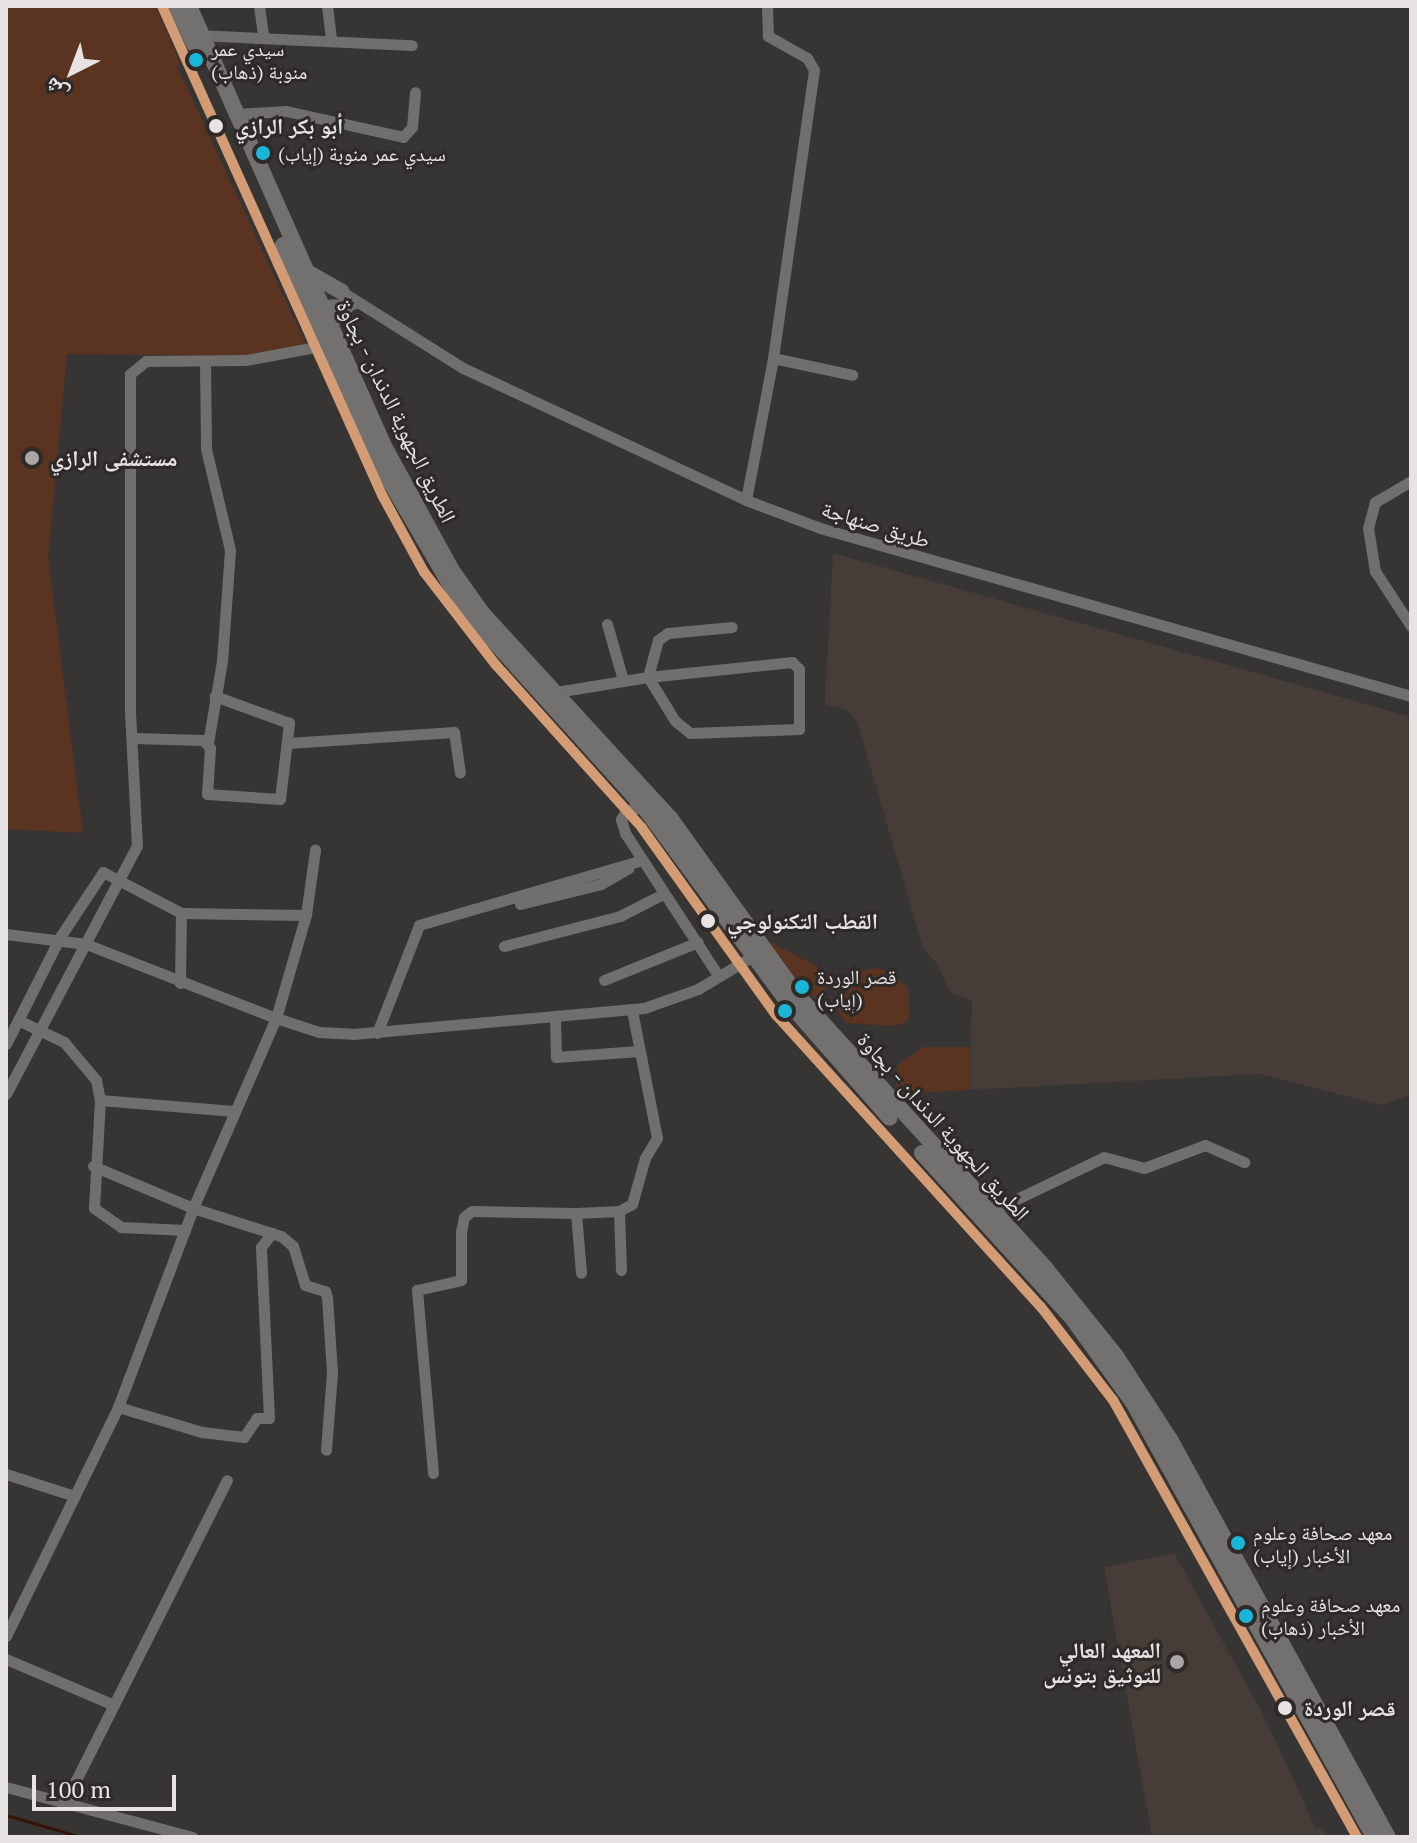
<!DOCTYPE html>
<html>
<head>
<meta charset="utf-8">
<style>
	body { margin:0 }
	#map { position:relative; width:1417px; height:1843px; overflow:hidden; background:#373533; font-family:"PT Serif","Noto Naskh Arabic",serif }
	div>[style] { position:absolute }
	.built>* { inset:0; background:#463c38 }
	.green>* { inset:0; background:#5a3321 }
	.stream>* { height:3px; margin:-1.5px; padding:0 1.5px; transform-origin:1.5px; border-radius:1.5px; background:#321305 }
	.minor>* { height:11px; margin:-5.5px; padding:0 5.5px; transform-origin:5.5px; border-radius:5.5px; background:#706f6e }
	.secondary>* { height:16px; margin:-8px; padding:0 8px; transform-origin:8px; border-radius:8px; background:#737170 }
	.rail-1>* { height:10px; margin:-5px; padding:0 5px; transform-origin:5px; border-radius:5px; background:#d39c74 }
	.dots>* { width:22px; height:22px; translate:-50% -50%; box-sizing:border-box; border:4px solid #2e2a28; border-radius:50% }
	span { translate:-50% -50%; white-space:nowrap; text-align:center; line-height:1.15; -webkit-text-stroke:6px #2e2a28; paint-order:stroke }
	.bus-label { font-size:20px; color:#e6e3e2 }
	.left { translate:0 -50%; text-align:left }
	.stop-label { font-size:22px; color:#e6e3e2; font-weight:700 }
	.street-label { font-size:22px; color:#e6e3e2 }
	.poi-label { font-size:22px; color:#e6e3e2; font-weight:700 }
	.right { translate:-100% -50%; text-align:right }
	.frame { position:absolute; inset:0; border:8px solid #e6e3e2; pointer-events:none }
	.north { position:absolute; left:32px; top:32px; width:80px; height:80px; -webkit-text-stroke:6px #2e2a28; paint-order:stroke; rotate:222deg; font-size:22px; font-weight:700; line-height:32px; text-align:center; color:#e6e3e2 }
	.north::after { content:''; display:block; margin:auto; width:28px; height:36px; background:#e6e3e2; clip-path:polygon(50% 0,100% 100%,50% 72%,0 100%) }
	.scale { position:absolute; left:32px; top:1775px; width:144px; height:36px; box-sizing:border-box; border:4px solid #e6e3e2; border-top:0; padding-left:10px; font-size:24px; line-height:28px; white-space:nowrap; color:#e6e3e2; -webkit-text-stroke:6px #2e2a28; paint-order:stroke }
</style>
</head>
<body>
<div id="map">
	<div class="built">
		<i style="clip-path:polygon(833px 553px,1411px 717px,1411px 1095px,1381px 1105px,1260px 1074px,969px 1090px,972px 1000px,950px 993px,937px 964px,923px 948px,857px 721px,847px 710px,825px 704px)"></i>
		<i style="clip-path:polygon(1174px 1553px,1265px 1718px,1316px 1829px,1323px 1828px,1327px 1837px,1152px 1837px,1104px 1567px)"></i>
	</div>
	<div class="green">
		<i style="clip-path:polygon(6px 6px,155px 6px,180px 63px,177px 66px,307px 347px,249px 356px,67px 354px,48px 558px,83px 833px,6px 829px)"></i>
		<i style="clip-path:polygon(768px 941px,829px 973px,822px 1005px,793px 975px)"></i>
		<i style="clip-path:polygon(879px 968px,908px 987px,909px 1020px,895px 1026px,846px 1023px,839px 1012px,842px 989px,857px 972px)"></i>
		<i style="clip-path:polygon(923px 1047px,970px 1047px,969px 1090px,896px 1094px,897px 1066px)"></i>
	</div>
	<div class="stream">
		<i style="left:6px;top:1815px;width:78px;rotate:16.3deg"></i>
	</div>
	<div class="minor">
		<i style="left:259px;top:6px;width:30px;rotate:82deg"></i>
		<i style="left:327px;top:6px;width:34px;rotate:83deg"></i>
		<i style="left:197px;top:35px;width:215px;rotate:2.7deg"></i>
		<i style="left:237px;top:114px;width:49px;rotate:-3.5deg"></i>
		<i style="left:286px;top:111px;width:120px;rotate:12.5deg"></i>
		<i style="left:403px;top:137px;width:13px;rotate:-48deg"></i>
		<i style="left:412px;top:127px;width:35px;rotate:-85deg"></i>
		<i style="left:347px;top:295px;width:137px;rotate:32.2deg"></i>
		<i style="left:463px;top:368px;width:312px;rotate:25deg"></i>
		<i style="left:746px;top:500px;width:79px;rotate:20.7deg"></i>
		<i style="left:820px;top:528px;width:614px;rotate:15.87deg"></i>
		<i style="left:316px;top:305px;width:38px;rotate:-2deg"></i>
		<i style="left:773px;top:358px;width:81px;rotate:12.1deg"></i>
		<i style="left:205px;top:363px;width:86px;rotate:89.3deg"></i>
		<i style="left:206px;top:449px;width:104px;rotate:76.6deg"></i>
		<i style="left:230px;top:550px;width:111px;rotate:94.1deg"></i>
		<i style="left:222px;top:661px;width:83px;rotate:99.7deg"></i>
		<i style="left:1411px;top:481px;width:42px;rotate:149.7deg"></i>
		<i style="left:1375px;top:502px;width:27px;rotate:105deg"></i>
		<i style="left:1368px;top:528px;width:44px;rotate:80.8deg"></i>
		<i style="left:1375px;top:571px;width:66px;rotate:56.8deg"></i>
		<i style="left:746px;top:500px;width:145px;rotate:-79.2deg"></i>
		<i style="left:773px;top:358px;width:291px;rotate:-81.9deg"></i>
		<i style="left:814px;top:70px;width:14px;rotate:-120deg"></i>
		<i style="left:807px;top:58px;width:45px;rotate:-150.6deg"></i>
		<i style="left:768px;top:36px;width:30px;rotate:-92deg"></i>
		<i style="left:607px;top:624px;width:58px;rotate:74.1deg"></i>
		<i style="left:556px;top:692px;width:93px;rotate:-9.3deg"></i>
		<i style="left:648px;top:677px;width:145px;rotate:-5.9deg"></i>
		<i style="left:792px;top:662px;width:10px;rotate:45deg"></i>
		<i style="left:799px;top:669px;width:60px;rotate:90deg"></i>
		<i style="left:799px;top:729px;width:109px;rotate:177.9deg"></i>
		<i style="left:690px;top:733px;width:19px;rotate:-141deg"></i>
		<i style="left:675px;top:721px;width:52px;rotate:-121.5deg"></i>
		<i style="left:648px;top:677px;width:38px;rotate:-75deg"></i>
		<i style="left:658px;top:640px;width:12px;rotate:-35deg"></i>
		<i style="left:668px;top:633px;width:64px;rotate:-5.4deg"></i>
		<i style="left:133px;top:738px;width:70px;rotate:1.6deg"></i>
		<i style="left:203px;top:740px;width:11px;rotate:49deg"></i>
		<i style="left:210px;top:748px;width:46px;rotate:93.7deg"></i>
		<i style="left:207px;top:794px;width:73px;rotate:3.9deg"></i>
		<i style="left:280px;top:799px;width:77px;rotate:-83.2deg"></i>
		<i style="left:289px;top:723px;width:79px;rotate:-160deg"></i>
		<i style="left:288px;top:743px;width:166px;rotate:-3.8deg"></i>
		<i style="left:454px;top:732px;width:41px;rotate:81.7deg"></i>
		<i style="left:648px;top:806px;width:21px;rotate:169deg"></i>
		<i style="left:627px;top:810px;width:11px;rotate:124deg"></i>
		<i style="left:621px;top:819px;width:15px;rotate:74deg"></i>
		<i style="left:625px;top:833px;width:170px;rotate:56.8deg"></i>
		<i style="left:520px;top:904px;width:83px;rotate:-13.9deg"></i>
		<i style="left:601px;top:884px;width:32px;rotate:-30deg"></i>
		<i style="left:181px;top:913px;width:125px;rotate:0.9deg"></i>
		<i style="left:6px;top:934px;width:81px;rotate:7.1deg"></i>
		<i style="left:86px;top:944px;width:204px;rotate:21.3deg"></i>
		<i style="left:276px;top:1018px;width:45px;rotate:18deg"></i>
		<i style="left:319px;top:1032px;width:34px;rotate:3deg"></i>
		<i style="left:353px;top:1034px;width:292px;rotate:-5.1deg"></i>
		<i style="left:644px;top:1008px;width:57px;rotate:-19.4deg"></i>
		<i style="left:698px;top:989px;width:64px;rotate:-31deg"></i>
		<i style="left:504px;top:946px;width:120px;rotate:-14.5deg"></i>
		<i style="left:620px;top:916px;width:48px;rotate:-27.1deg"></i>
		<i style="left:604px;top:980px;width:101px;rotate:-22deg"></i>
		<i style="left:555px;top:1017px;width:40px;rotate:88.6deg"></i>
		<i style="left:556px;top:1057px;width:83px;rotate:-4.1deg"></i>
		<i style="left:18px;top:1020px;width:51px;rotate:25.6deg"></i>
		<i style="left:64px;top:1042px;width:50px;rotate:49.9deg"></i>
		<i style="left:96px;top:1080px;width:20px;rotate:79deg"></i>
		<i style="left:100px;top:1100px;width:108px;rotate:93.2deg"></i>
		<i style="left:94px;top:1208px;width:33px;rotate:35deg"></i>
		<i style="left:121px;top:1227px;width:64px;rotate:2.7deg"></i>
		<i style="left:377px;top:1033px;width:116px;rotate:-68.7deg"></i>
		<i style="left:419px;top:925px;width:230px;rotate:-16.2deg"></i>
		<i style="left:6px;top:1044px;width:120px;rotate:-63.2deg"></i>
		<i style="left:60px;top:937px;width:78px;rotate:-56.5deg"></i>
		<i style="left:103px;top:872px;width:88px;rotate:27.7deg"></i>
		<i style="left:181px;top:913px;width:70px;rotate:90.8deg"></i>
		<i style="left:6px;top:1094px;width:280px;rotate:-62.2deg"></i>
		<i style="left:137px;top:846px;width:134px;rotate:-93deg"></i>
		<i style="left:130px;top:712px;width:338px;rotate:-90deg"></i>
		<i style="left:130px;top:374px;width:21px;rotate:-39deg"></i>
		<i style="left:146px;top:361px;width:100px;rotate:-0.6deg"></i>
		<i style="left:246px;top:360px;width:81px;rotate:-10.6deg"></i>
		<i style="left:100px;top:1100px;width:134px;rotate:4.7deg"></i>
		<i style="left:93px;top:1166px;width:108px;rotate:22.8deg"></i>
		<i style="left:193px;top:1208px;width:92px;rotate:17.7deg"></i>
		<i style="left:281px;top:1236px;width:16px;rotate:40deg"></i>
		<i style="left:293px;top:1246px;width:41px;rotate:72.9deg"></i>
		<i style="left:305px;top:1285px;width:21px;rotate:17deg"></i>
		<i style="left:325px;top:1291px;width:6px;rotate:72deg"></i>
		<i style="left:327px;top:1297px;width:76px;rotate:86.2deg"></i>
		<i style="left:332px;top:1373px;width:77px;rotate:94.5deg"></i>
		<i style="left:619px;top:1211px;width:59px;rotate:88.1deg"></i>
		<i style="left:992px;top:1211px;width:124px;rotate:-25.7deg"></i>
		<i style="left:1104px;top:1157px;width:41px;rotate:15.4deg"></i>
		<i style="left:1144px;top:1168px;width:65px;rotate:-20.7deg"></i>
		<i style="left:1205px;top:1145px;width:43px;rotate:23.6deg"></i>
		<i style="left:576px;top:1213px;width:60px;rotate:85.2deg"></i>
		<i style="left:118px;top:1407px;width:88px;rotate:16.6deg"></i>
		<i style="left:202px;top:1432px;width:42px;rotate:6.8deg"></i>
		<i style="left:244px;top:1437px;width:23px;rotate:-56deg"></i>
		<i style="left:257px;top:1418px;width:12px"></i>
		<i style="left:269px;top:1418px;width:171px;rotate:-92.7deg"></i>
		<i style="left:261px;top:1247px;width:18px;rotate:-52deg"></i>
		<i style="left:433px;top:1473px;width:184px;rotate:-95deg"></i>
		<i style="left:417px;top:1290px;width:45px;rotate:-12.8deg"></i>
		<i style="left:461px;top:1280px;width:48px;rotate:-90deg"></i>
		<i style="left:461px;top:1232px;width:15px;rotate:-79deg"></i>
		<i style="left:464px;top:1217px;width:10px;rotate:-37deg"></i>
		<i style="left:472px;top:1211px;width:104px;rotate:1.1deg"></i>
		<i style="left:576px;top:1213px;width:43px;rotate:-2.7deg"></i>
		<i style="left:619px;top:1211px;width:15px;rotate:-28deg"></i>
		<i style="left:632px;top:1204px;width:48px;rotate:-74.2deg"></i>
		<i style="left:645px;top:1158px;width:23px;rotate:-59deg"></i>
		<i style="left:657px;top:1138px;width:130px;rotate:-101.1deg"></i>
		<i style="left:6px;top:1474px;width:72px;rotate:17.7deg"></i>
		<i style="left:6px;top:1636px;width:255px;rotate:-63.9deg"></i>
		<i style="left:118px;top:1407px;width:213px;rotate:-69.3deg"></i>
		<i style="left:193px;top:1208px;width:207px;rotate:-66.4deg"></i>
		<i style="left:276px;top:1018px;width:107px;rotate:-73.8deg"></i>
		<i style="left:306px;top:915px;width:66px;rotate:-82.1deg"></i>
		<i style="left:6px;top:1659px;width:117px;rotate:23.1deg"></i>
		<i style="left:6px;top:1787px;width:193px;rotate:15deg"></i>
		<i style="left:66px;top:1800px;width:358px;rotate:-63.3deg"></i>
	</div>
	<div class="secondary">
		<i style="left:176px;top:6px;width:42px;rotate:64.7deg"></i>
		<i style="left:189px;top:6px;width:481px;rotate:66.1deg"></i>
		<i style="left:384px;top:446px;width:140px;rotate:61.4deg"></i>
		<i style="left:451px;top:569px;width:54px;rotate:54.8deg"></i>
		<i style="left:482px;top:613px;width:278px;rotate:47.5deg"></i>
		<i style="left:670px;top:818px;width:218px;rotate:54.3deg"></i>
		<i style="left:797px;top:995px;width:370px;rotate:47.7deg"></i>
		<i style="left:1046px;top:1269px;width:112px;rotate:51.2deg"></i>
		<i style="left:1116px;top:1356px;width:101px;rotate:57.1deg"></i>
		<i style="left:1171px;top:1441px;width:452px;rotate:61.3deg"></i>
		<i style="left:283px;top:245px;width:228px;rotate:66.5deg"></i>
		<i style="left:374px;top:454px;width:178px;rotate:59.7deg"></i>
		<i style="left:464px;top:608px;width:268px;rotate:47.9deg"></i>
		<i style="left:644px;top:807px;width:242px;rotate:53.6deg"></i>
		<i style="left:788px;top:1002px;width:154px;rotate:48.7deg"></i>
		<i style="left:307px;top:272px;width:40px;rotate:29.7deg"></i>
		<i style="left:330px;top:323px;width:28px;rotate:-46deg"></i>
		<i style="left:922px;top:1153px;width:224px;rotate:47.7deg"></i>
		<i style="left:1073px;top:1319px;width:105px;rotate:54.3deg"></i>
		<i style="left:1134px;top:1404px;width:495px;rotate:61deg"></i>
	</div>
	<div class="rail-1">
		<i style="left:162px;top:6px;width:536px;rotate:65.78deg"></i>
		<i style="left:382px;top:495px;width:88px;rotate:61.4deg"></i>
		<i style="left:424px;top:572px;width:118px;rotate:52.3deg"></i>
		<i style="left:496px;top:665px;width:219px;rotate:48.1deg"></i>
		<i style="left:642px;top:828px;width:230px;rotate:54.4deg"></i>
		<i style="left:776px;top:1015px;width:394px;rotate:47.8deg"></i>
		<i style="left:1041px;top:1307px;width:118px;rotate:52.3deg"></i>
		<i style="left:1113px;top:1400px;width:501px;rotate:60.82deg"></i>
	</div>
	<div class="dots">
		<i style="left:196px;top:60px;background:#1ab6d8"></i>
		<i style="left:216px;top:126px;background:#e6e3e2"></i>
		<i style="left:263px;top:153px;background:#1ab6d8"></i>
		<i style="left:32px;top:458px;background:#a9a6a5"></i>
		<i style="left:708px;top:921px;background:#e6e3e2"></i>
		<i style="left:802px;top:987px;background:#1ab6d8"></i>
		<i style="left:785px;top:1011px;background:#1ab6d8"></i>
		<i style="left:1238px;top:1543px;background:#1ab6d8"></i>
		<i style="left:1246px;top:1616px;background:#1ab6d8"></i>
		<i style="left:1177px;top:1662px;background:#a9a6a5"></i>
		<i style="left:1285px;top:1708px;background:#e6e3e2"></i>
	</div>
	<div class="bus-label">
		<span class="left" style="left:211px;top:60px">سيدي عمر<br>منوبة (ذهاب)</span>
		<span class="left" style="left:278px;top:153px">سيدي عمر منوبة (إياب)</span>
		<span class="left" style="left:817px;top:988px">قصر الوردة<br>(إياب)</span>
		<span class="left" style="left:1253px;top:1544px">معهد صحافة وعلوم<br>الأخبار (إياب)</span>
		<span class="left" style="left:1261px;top:1616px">معهد صحافة وعلوم<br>الأخبار (ذهاب)</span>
	</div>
	<div class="stop-label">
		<span class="left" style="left:235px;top:126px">أبو بكر الرازي</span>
		<span class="left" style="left:727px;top:921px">القطب التكنولوجي</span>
		<span class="left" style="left:1304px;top:1708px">قصر الوردة</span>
	</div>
	<div class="street-label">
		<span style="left:397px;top:411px;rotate:64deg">الطريق الجهوية الدندان - بجاوة</span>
		<span style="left:876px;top:524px;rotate:17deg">طريق صنهاجة</span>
		<span style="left:944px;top:1126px;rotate:48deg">الطريق الجهوية الدندان - بجاوة</span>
	</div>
	<div class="poi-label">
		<span class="left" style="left:50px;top:458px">مستشفى الرازي</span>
		<span class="right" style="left:1161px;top:1662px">المعهد العالي<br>للتوثيق بتونس</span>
	</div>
	<div class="frame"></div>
	<div class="north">ش</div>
	<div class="scale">100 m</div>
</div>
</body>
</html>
